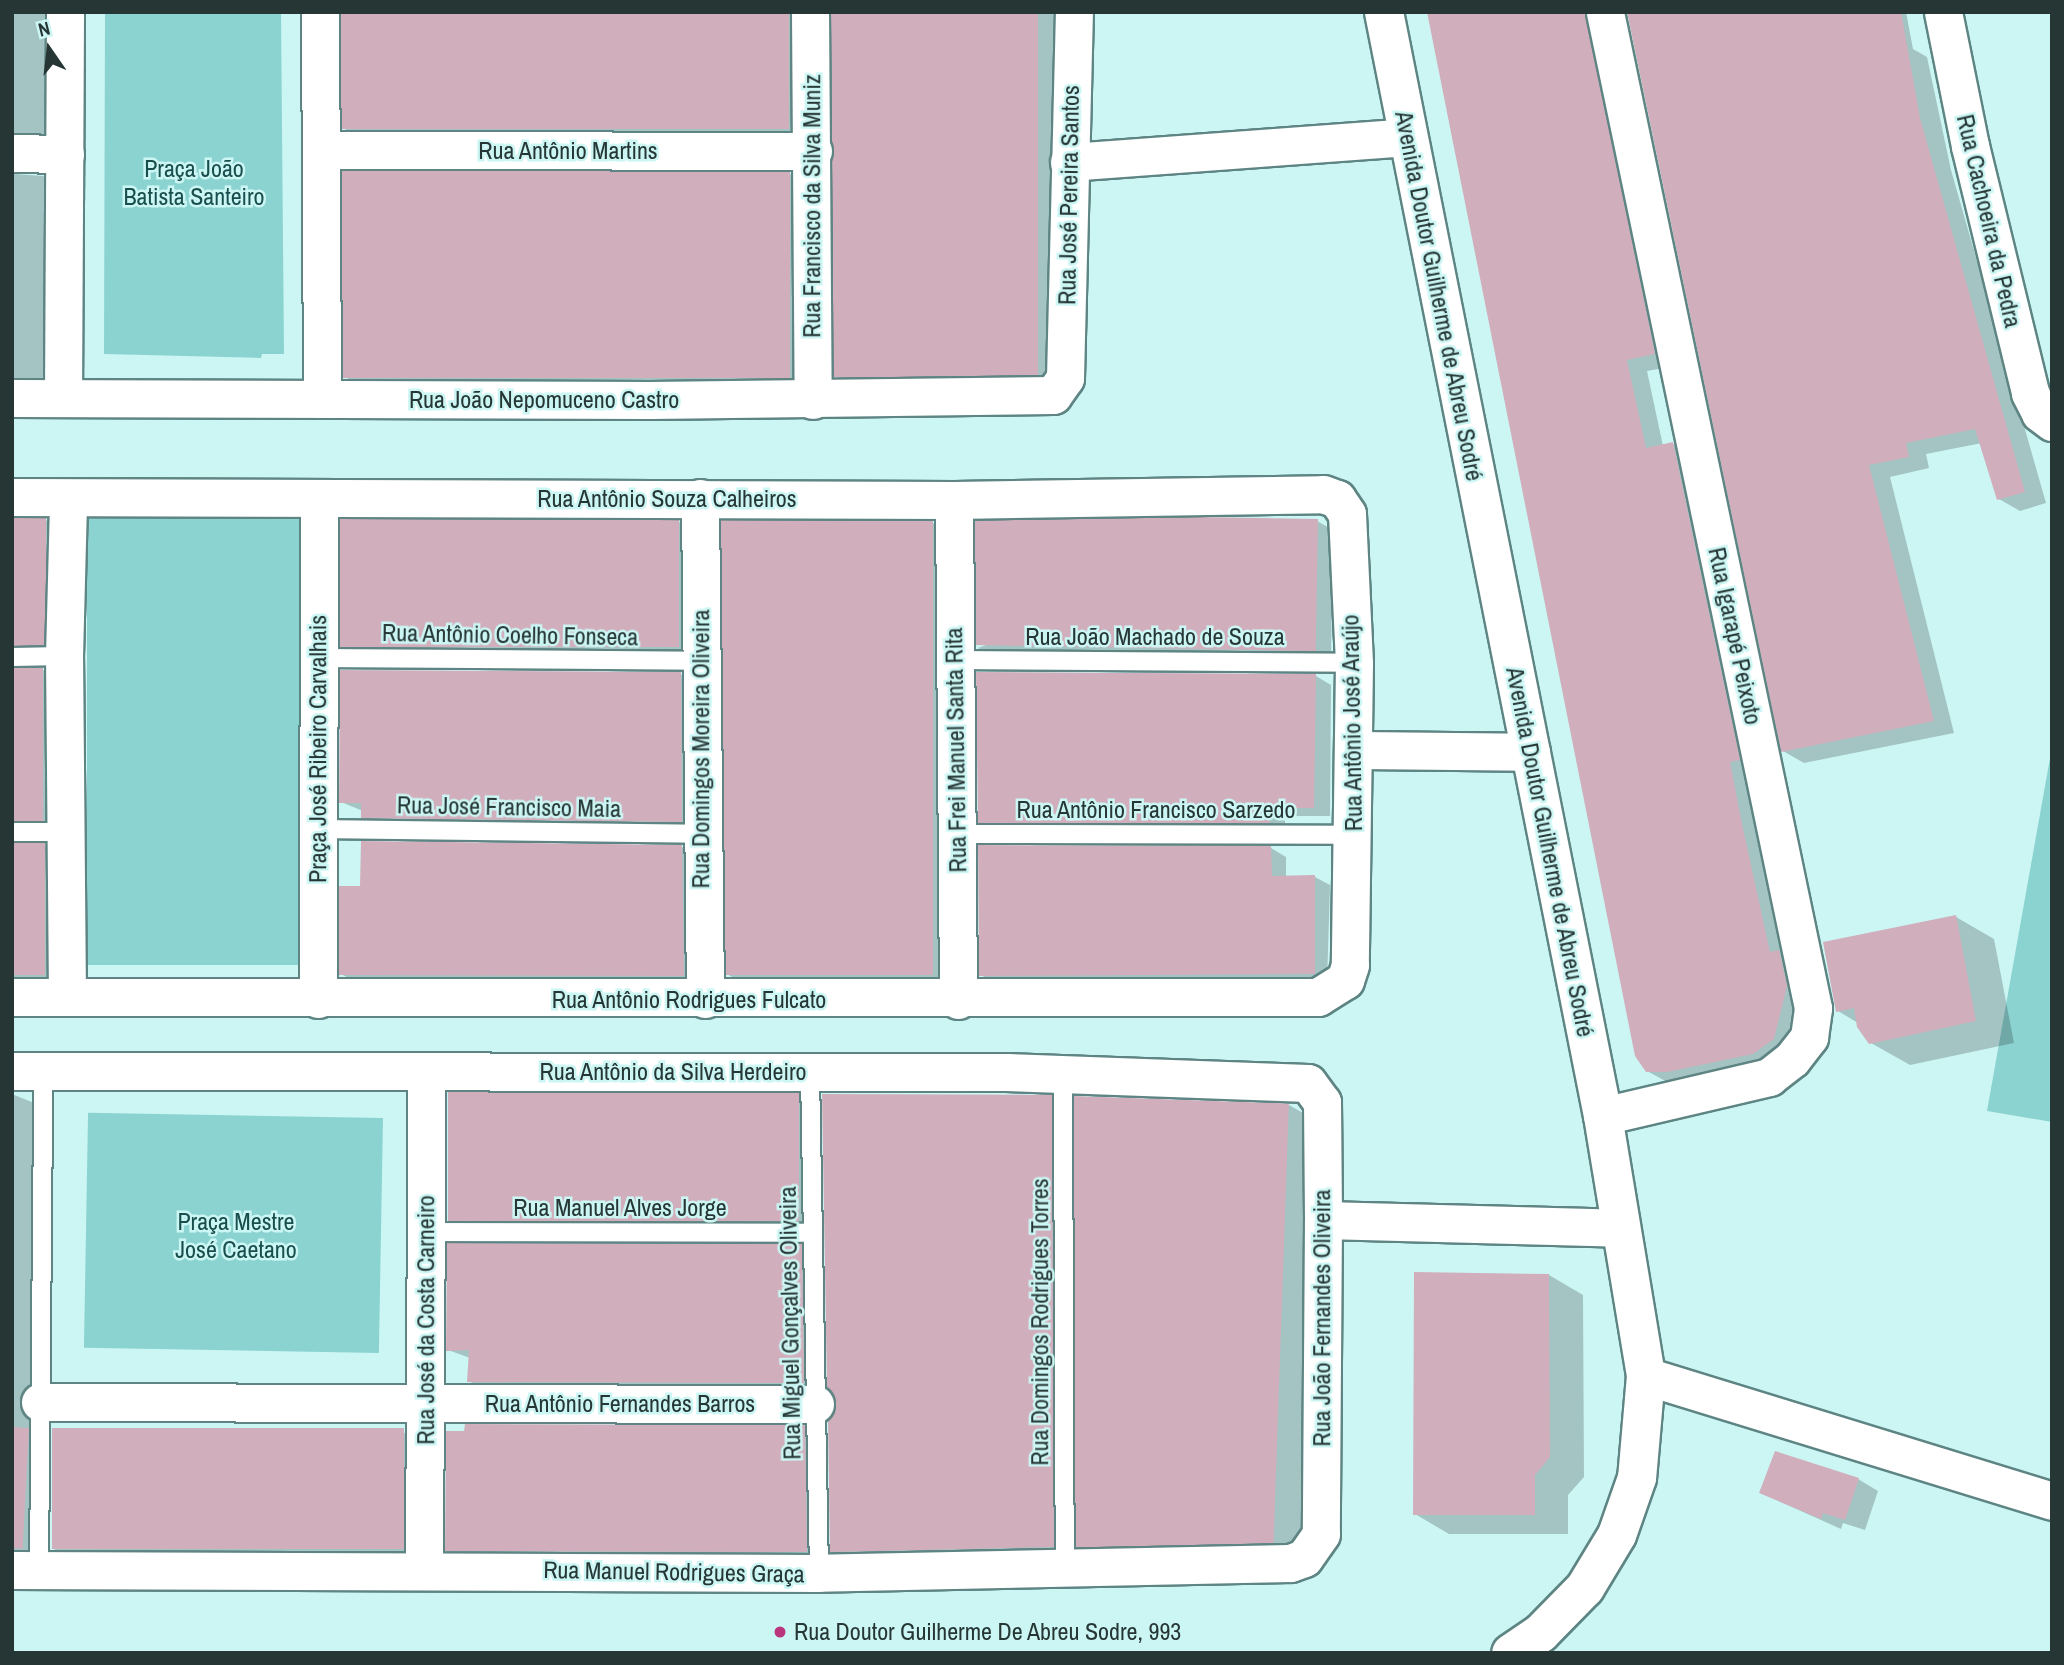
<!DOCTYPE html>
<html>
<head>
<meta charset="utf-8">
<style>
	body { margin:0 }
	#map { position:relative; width:2064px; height:1665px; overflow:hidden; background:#ccf6f4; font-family:"Archivo Narrow",sans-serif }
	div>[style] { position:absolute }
	.green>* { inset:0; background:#8bd3d1; transform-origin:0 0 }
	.shadow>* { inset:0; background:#0003; transform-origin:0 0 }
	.building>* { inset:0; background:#d1aebc; transform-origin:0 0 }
	.roads { filter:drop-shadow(2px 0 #5e8583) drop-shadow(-2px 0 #5e8583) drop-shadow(0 2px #5e8583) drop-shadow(0 -2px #5e8583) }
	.lane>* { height:18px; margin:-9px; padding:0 9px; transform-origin:9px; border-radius:9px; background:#fff }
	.street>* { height:37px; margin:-18.5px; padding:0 18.5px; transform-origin:18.5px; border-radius:18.5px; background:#fff }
	.secondary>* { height:38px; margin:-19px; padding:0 19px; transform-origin:19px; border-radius:19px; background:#fff }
	.dots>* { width:19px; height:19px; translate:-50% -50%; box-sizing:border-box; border:4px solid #ccf6f4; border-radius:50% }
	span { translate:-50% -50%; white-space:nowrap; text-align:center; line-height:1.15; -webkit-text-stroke:5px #ccf6f4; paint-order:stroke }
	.street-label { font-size:24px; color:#253635 }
	.park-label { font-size:24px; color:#184e4d }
	.poi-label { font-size:24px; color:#253635 }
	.left { translate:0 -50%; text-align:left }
	.frame { position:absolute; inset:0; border:14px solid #253635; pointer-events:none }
	.north { position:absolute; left:14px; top:14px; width:70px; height:70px; -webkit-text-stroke:5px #ccf6f4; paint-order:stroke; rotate:346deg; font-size:19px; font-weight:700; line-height:28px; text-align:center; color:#253635 }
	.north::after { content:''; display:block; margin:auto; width:24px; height:32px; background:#253635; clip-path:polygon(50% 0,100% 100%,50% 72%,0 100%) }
</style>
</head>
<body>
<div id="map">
	<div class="green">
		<i style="clip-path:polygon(105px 12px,281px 12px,284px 354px,262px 354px,261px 358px,104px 354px)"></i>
		<i style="left:299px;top:515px;width:450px;height:212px;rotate:90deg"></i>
		<i style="clip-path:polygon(2052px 747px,2052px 1122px,1987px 1111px)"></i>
		<i style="left:383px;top:1118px;width:235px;height:295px;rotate:91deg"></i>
	</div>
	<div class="shadow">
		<i style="left:12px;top:12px;width:51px;height:149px"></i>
		<i style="clip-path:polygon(343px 12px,817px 12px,811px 141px,365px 140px,343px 128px)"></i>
		<i style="clip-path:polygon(833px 12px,1059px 12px,1058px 385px,857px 388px,836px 376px)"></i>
		<i style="clip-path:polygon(1428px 12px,1612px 12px,1675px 366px,1647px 371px,1663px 446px,1673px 444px,1694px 456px,1807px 999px,1775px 1066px,1669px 1083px,1647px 1071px)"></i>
		<i style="clip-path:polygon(1628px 12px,1906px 12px,1913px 49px,1927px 57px,1951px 170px,2046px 503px,2020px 511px,1999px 499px,1982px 443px,1926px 454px,1929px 468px,1890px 477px,1954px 733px,1804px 763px,1783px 751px)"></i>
		<i style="clip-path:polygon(12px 169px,15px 174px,43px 176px,62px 188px,61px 387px,12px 387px)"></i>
		<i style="clip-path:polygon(790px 174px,811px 186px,813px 389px,366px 389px,345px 377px)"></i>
		<i style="clip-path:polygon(12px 519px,46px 520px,62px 529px,59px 653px,28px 654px,16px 666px,43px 670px,59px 679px,60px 829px,23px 830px,16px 843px,44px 845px,60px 854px,61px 983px,12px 983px)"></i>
		<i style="clip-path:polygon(1317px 521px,1333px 530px,1331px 659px,993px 656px,978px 648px)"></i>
		<i style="clip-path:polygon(679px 522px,695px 531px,696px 658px,357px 655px,341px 646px)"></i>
		<i style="clip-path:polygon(933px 523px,954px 535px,957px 987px,749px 987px,727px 974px)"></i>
		<i style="clip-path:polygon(680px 674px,696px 683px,697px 830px,378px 826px,363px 817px,363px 811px,341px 802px)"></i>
		<i style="clip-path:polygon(1316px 676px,1331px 685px,1330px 816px,1285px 816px,1285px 832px,995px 831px,979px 822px)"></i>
		<i style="clip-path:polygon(682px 847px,697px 856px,698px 983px,356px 982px,341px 974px,362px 888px)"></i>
		<i style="clip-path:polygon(1271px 848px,1286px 857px,1286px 877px,1315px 877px,1330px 885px,1327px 984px,996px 984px,981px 975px)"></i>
		<i style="clip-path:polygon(1956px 917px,1994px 939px,2014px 1043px,1910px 1065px,1871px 1043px,1858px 1023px,1838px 1011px)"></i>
		<i style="clip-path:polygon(12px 1094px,39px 1105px,46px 1558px,12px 1558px)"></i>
		<i style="clip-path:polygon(799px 1095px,814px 1104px,817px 1230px,465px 1229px,449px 1220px)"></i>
		<i style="clip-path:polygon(1051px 1096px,1072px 1108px,1074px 1558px,852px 1563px,832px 1551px,838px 1403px)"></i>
		<i style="clip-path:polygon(1289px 1105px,1310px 1117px,1307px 1553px,1099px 1558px,1078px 1546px)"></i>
		<i style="clip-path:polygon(801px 1246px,816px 1255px,819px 1391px,484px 1390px,469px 1381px,470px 1358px,448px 1350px)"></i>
		<i style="clip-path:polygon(1549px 1275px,1583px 1295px,1584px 1477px,1568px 1495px,1568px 1534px,1449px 1534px,1415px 1514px)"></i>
		<i style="clip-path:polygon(804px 1427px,820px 1436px,823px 1560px,463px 1559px,447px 1550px)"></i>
		<i style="clip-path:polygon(403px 1432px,419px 1442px,419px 1559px,68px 1557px,52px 1548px)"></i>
		<i style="clip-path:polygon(1858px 1479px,1878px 1491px,1865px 1530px,1843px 1523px,1841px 1529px,1761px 1493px)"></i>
	</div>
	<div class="building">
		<i style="left:341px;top:12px;width:448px;height:117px"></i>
		<i style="left:831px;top:12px;width:207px;height:365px"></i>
		<i style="clip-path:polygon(1427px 12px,1585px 12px,1655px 354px,1627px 360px,1646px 448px,1673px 442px,1740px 760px,1730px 762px,1742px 824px,1770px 952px,1779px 950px,1787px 986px,1774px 1039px,1753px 1054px,1667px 1072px,1646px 1072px,1635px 1056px)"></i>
		<i style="clip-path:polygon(1627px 12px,1901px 12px,1920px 118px,2025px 492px,1997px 500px,1975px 429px,1906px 443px,1909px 457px,1869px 465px,1934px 721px,1781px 752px)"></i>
		<i style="left:342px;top:171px;width:448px;height:207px"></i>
		<i style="left:12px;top:518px;width:34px;height:128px"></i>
		<i style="left:340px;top:519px;width:339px;height:128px"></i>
		<i style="left:1318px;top:519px;width:132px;height:343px;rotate:91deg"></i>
		<i style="left:721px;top:520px;width:212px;height:455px"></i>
		<i style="left:12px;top:668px;width:31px;height:153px"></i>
		<i style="clip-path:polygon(340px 670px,681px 672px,682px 822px,361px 818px,361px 803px,339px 803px)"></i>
		<i style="clip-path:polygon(976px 672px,1316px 674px,1314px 808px,1270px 808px,1270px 823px,978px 823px)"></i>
		<i style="clip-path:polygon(361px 841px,682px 845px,684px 976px,339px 975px,339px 886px,360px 886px)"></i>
		<i style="left:12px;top:843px;width:33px;height:132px"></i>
		<i style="clip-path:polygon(978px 845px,1271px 846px,1272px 876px,1315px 875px,1315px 974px,979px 976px)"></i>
		<i style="clip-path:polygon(1956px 915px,1976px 1021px,1869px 1044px,1857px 1027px,1854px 1008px,1836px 1012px,1823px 942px)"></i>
		<i style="left:448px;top:1092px;width:351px;height:129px"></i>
		<i style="clip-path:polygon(822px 1094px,1052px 1095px,1054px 1547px,830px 1552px,828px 1420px,836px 1403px,827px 1387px)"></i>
		<i style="left:1074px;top:1096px;width:215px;height:451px;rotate:2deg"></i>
		<i style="clip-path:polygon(447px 1243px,802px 1244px,804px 1383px,467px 1382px,469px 1350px,446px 1351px)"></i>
		<i style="clip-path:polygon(1414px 1272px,1549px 1274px,1550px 1457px,1535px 1475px,1535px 1515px,1413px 1515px)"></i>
		<i style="clip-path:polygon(465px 1424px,805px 1425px,807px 1552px,445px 1551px,446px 1431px,464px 1431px)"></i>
		<i style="left:12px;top:1427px;width:17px;height:121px;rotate:3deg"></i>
		<i style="left:52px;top:1428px;width:352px;height:121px"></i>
		<i style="clip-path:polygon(1775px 1451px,1859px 1478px,1845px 1520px,1823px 1513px,1821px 1519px,1759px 1493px)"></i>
	</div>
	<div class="roads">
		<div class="lane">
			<i style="left:12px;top:657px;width:52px;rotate:-1.1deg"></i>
			<i style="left:318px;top:658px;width:382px;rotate:0.4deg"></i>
			<i style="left:955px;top:660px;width:399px;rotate:0.4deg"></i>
			<i style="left:317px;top:829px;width:383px;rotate:0.7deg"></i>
			<i style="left:12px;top:832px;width:53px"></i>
			<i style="left:958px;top:834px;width:395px;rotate:0.1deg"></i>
			<i style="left:810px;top:1072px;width:501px;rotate:88.97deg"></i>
			<i style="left:1063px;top:1073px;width:497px;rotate:89.8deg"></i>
			<i style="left:426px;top:1232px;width:387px;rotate:0.1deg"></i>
			<i style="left:39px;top:1570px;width:499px;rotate:-89.5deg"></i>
		</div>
		<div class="street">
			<i style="left:320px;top:12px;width:387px;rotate:89.7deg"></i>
			<i style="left:810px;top:12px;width:388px;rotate:89.6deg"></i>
			<i style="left:1943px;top:12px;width:137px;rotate:78.6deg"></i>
			<i style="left:1970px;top:146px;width:254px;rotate:76.3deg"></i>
			<i style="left:2030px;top:393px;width:22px;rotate:63deg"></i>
			<i style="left:2040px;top:413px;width:15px;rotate:37deg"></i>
			<i style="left:322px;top:150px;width:491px;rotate:0.1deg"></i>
			<i style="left:12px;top:153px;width:53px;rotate:1.1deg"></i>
			<i style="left:1069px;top:162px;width:338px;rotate:-4.2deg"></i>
			<i style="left:12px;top:398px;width:638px;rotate:0.18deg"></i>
			<i style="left:650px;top:400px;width:403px;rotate:-0.7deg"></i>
			<i style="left:1053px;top:395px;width:21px;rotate:-55deg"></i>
			<i style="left:1065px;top:378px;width:366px;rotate:-88.6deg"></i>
			<i style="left:63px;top:398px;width:386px;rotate:-89.7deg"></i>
			<i style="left:12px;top:497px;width:942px;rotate:0.18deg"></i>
			<i style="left:954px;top:500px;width:369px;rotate:-0.9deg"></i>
			<i style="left:1323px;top:494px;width:15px;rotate:20deg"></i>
			<i style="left:1337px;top:499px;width:18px;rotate:56deg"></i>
			<i style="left:1347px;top:514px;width:149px;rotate:87.3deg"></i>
			<i style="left:1354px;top:663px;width:302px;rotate:90.8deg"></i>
			<i style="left:1350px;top:965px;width:16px;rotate:108deg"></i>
			<i style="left:1345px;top:980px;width:32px;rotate:148deg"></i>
			<i style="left:1318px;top:997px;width:1306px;rotate:180deg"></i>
			<i style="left:700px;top:498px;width:501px;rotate:89.43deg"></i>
			<i style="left:954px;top:500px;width:500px;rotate:89.54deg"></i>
			<i style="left:1354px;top:750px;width:177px;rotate:0.6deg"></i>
			<i style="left:67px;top:996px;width:340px;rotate:-90.5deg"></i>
			<i style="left:64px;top:656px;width:158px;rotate:-88.5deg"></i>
			<i style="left:318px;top:999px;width:501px;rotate:-89.89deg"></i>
			<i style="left:12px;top:1071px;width:994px;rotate:0.06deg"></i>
			<i style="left:1006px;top:1072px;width:302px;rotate:2.1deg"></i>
			<i style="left:1308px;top:1083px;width:24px;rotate:54deg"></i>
			<i style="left:1322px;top:1102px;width:118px;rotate:89.5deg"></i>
			<i style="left:1323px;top:1220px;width:314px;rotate:90.4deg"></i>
			<i style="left:1321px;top:1534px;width:29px;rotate:125deg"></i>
			<i style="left:1304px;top:1558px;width:15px;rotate:160deg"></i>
			<i style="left:1290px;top:1563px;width:471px;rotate:178.8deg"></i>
			<i style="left:819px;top:1573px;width:807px;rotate:-179.79deg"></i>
			<i style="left:1603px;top:1116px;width:171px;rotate:-13.2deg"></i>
			<i style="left:1769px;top:1077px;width:29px;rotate:-38deg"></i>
			<i style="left:1792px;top:1059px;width:28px;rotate:-52deg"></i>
			<i style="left:1809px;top:1037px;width:29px;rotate:-82deg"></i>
			<i style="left:1813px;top:1008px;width:1017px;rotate:-101.8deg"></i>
			<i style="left:1323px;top:1220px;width:297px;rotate:1.5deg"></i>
			<i style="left:1646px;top:1376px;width:425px;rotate:17.1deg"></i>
			<i style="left:40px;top:1402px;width:775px;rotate:0.15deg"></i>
			<i style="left:424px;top:1568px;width:496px;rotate:-89.7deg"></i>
		</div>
		<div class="secondary">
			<i style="left:1384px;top:12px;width:1126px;rotate:78.78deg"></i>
			<i style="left:1603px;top:1116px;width:264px;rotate:80.6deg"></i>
			<i style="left:1646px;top:1376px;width:102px;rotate:95deg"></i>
			<i style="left:1637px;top:1478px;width:60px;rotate:109.3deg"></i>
			<i style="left:1617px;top:1535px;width:62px;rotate:121.1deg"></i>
			<i style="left:1585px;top:1588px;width:63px;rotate:134.4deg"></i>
			<i style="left:1541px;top:1633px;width:36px;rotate:146deg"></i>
		</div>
	</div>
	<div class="dots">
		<i style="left:780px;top:1632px;background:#ba367c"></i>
	</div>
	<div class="street-label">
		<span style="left:568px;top:151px">Rua Antônio Martins</span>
		<span style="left:1069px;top:195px;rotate:-89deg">Rua José Pereira Santos</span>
		<span style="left:812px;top:206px;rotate:-90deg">Rua Francisco da Silva Muniz</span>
		<span style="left:1989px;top:221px;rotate:77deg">Rua Cachoeira da Pedra</span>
		<span style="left:1439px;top:296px;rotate:79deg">Avenida Doutor Guilherme de Abreu Sodré</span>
		<span style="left:544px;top:400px">Rua João Nepomuceno Castro</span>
		<span style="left:667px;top:499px">Rua Antônio Souza Calheiros</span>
		<span style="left:510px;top:635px;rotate:1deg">Rua Antônio Coelho Fonseca</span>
		<span style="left:1735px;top:636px;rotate:78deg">Rua Igarapé Peixoto</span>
		<span style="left:1155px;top:637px">Rua João Machado de Souza</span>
		<span style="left:1352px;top:723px;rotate:-91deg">Rua Antônio José Araújo</span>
		<span style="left:318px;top:749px;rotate:-90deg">Praça José Ribeiro Carvalhais</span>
		<span style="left:701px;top:749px;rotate:-90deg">Rua Domingos Moreira Oliveira</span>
		<span style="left:956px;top:750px;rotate:-91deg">Rua Frei Manuel Santa Rita</span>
		<span style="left:509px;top:807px;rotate:1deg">Rua José Francisco Maia</span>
		<span style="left:1156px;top:810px">Rua Antônio Francisco Sarzedo</span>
		<span style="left:1550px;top:852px;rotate:79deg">Avenida Doutor Guilherme de Abreu Sodré</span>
		<span style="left:689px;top:1000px">Rua Antônio Rodrigues Fulcato</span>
		<span style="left:673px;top:1072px">Rua Antônio da Silva Herdeiro</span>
		<span style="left:620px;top:1208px">Rua Manuel Alves Jorge</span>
		<span style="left:1322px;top:1318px;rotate:-90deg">Rua João Fernandes Oliveira</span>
		<span style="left:426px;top:1320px;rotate:-90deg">Rua José da Costa Carneiro</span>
		<span style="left:1040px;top:1322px;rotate:-90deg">Rua Domingos Rodrigues Torres</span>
		<span style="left:790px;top:1323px;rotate:-91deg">Rua Miguel Gonçalves Oliveira</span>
		<span style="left:620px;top:1404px">Rua Antônio Fernandes Barros</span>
		<span style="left:674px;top:1572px;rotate:1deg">Rua Manuel Rodrigues Graça</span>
	</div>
	<div class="park-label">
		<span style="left:194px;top:183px">Praça João<br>Batista Santeiro</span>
		<span style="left:236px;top:1236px">Praça Mestre<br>José Caetano</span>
	</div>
	<div class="poi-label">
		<span class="left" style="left:794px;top:1632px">Rua Doutor Guilherme De Abreu Sodre, 993</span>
	</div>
	<div class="frame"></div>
	<div class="north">N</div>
</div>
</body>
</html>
